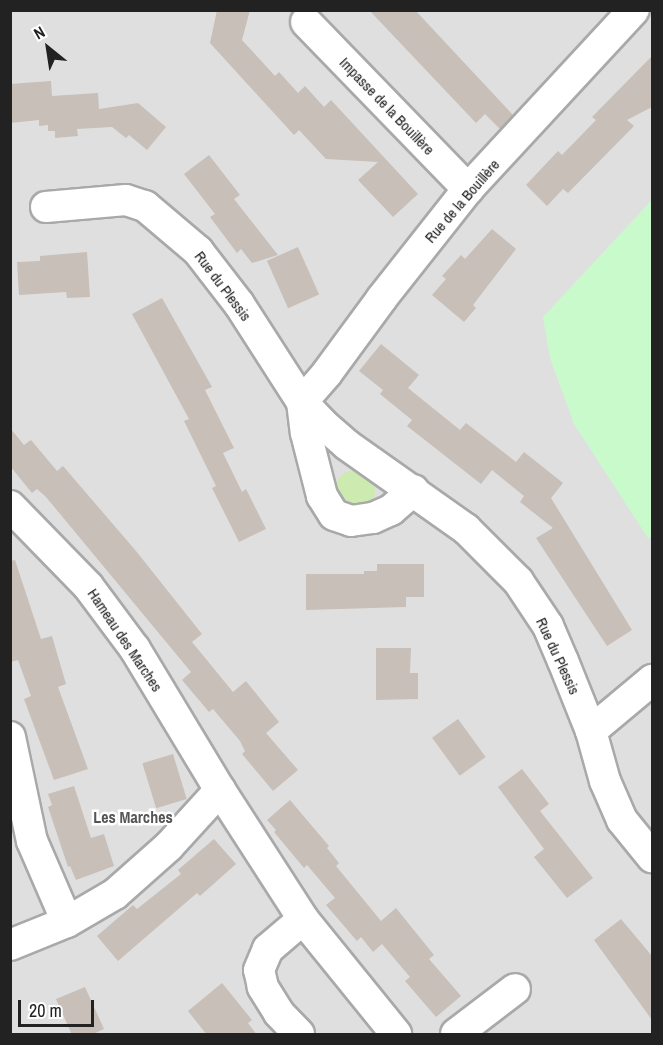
<!DOCTYPE html>
<html>
<head>
<meta charset="utf-8">
<style>
	body { margin:0 }
	#map { position:relative; width:663px; height:1045px; overflow:hidden; background:#f2efe9; font-family:"Archivo Narrow",sans-serif }
	div>[style] { position:absolute }
	.residential>* { inset:0; background:#e0dfdf; transform-origin:0 0 }
	.grass>* { inset:0; background:#cdebb0 }
	.round { border-radius:50% }
	.park>* { inset:0; background:#c8facc }
	.building>* { inset:0; background:#c7bfb8; transform-origin:0 0 }
	.roads { filter:drop-shadow(2px 0 #a9a9a9) drop-shadow(-2px 0 #a9a9a9) drop-shadow(0 2px #a9a9a9) drop-shadow(0 -2px #a9a9a9) }
	.minor>* { height:30px; margin:-15px; padding:0 15px; transform-origin:15px; border-radius:15px; background:#fff }
	span { translate:-50% -50%; white-space:nowrap; text-align:center; line-height:1.15; -webkit-text-stroke:5px #fff; paint-order:stroke }
	.street-label { font-size:15px; color:#222 }
	.neighbourhood-label { font-size:16px; color:#555; font-weight:700 }
	.frame { position:absolute; inset:0; border:12px solid #222; pointer-events:none }
	.north { position:absolute; left:18px; top:18px; width:60px; height:60px; -webkit-text-stroke:4px #fff; paint-order:stroke; rotate:330deg; font-size:16px; font-weight:700; line-height:24px; text-align:center; color:#222 }
	.north::after { content:''; display:block; margin:auto; width:21px; height:27px; background:#222; clip-path:polygon(50% 0,100% 100%,50% 72%,0 100%) }
	.scale { position:absolute; left:18px; top:1000px; width:76px; height:27px; box-sizing:border-box; border:3px solid #222; border-top:0; padding-left:8px; font-size:18px; line-height:21px; white-space:nowrap; color:#222; -webkit-text-stroke:4px #fff; paint-order:stroke }
</style>
</head>
<body>
<div id="map">
	<div class="residential">
		<i style="left:11px;top:11px;width:641px;height:1023px"></i>
	</div>
	<div class="grass">
		<i class="round" style="left:335px;top:470px;width:40px;height:40px"></i>
	</div>
	<div class="park">
		<i style="clip-path:polygon(652px 200px,652px 537px,648px 538px,574px 424px,550px 358px,543px 317px)"></i>
	</div>
	<div class="building">
		<i style="clip-path:polygon(217px 10px,250px 10px,242px 40px,275px 76px,279px 72px,298px 93px,305px 86px,324px 107px,331px 100px,418px 194px,393px 217px,358px 180px,378px 162px,326px 159px,299px 130px,294px 135px,210px 43px)"></i>
		<i style="clip-path:polygon(369px 10px,415px 10px,513px 115px,500px 129px,485px 114px,476px 123px)"></i>
		<i style="clip-path:polygon(652px 56px,652px 107px,627px 120px,634px 126px,568px 193px,563px 189px,547px 206px,526px 185px,558px 151px,562px 155px,596px 120px,592px 117px)"></i>
		<i style="clip-path:polygon(51px 81px,52px 96px,98px 93px,99px 109px,138px 103px,166px 127px,147px 150px,129px 135px,126px 138px,112px 127px,77px 129px,78px 136px,55px 138px,55px 131px,48px 131px,48px 125px,39px 126px,39px 120px,10px 123px,10px 84px)"></i>
		<i style="clip-path:polygon(209px 155px,240px 195px,234px 199px,278px 255px,252px 263px,241px 249px,237px 253px,210px 217px,215px 214px,184px 174px)"></i>
		<i style="clip-path:polygon(492px 229px,516px 249px,473px 305px,476px 308px,464px 322px,432px 295px,446px 279px,442px 276px,461px 255px,465px 259px)"></i>
		<i style="left:298px;top:247px;width:52px;height:34px;rotate:66deg"></i>
		<i style="clip-path:polygon(87px 252px,90px 297px,67px 298px,66px 292px,19px 295px,17px 262px,40px 261px,40px 256px)"></i>
		<i style="clip-path:polygon(162px 298px,212px 387px,205px 390px,234px 448px,223px 453px,242px 492px,246px 489px,266px 529px,239px 542px,212px 488px,216px 486px,184px 421px,189px 419px,132px 314px)"></i>
		<i style="clip-path:polygon(381px 344px,419px 375px,408px 388px,460px 430px,466px 423px,516px 462px,524px 452px,563px 483px,551px 498px,632px 630px,607px 646px,536px 538px,553px 528px,520px 502px,524px 496px,492px 470px,481px 484px,407px 426px,412px 420px,380px 394px,383px 390px,359px 371px)"></i>
		<i style="clip-path:polygon(10px 428px,24px 445px,31px 440px,57px 471px,63px 466px,136px 551px,202px 634px,192px 642px,233px 692px,246px 681px,279px 722px,266px 733px,298px 770px,273px 791px,242px 754px,245px 751px,240px 741px,213px 709px,209px 712px,182px 680px,191px 672px,46px 497px,37px 489px,32px 493px,10px 466px)"></i>
		<i style="clip-path:polygon(15px 560px,41px 639px,52px 636px,66px 684px,58px 687px,88px 769px,54px 780px,24px 699px,31px 696px,18px 660px,10px 662px,10px 561px)"></i>
		<i style="clip-path:polygon(377px 564px,424px 564px,424px 597px,406px 597px,406px 607px,306px 610px,306px 574px,364px 574px,364px 571px,377px 571px)"></i>
		<i style="clip-path:polygon(376px 648px,411px 648px,410px 673px,418px 673px,418px 699px,376px 700px)"></i>
		<i style="left:458px;top:719px;width:47px;height:32px;rotate:54deg"></i>
		<i style="left:173px;top:754px;width:47px;height:32px;rotate:73deg"></i>
		<i style="clip-path:polygon(522px 769px,549px 804px,540px 811px,593px 878px,567px 898px,534px 857px,544px 849px,498px 787px)"></i>
		<i style="clip-path:polygon(74px 786px,91px 838px,104px 834px,114px 866px,76px 880px,70px 866px,68px 867px,48px 807px,52px 805px,48px 794px)"></i>
		<i style="clip-path:polygon(290px 800px,329px 846px,327px 848px,339px 863px,336px 866px,381px 921px,396px 908px,434px 955px,429px 959px,461px 996px,436px 1017px,405px 981px,410px 977px,382px 944px,373px 952px,361px 937px,357px 941px,326px 905px,335px 898px,307px 865px,304px 868px,274px 832px,276px 830px,267px 820px)"></i>
		<i style="clip-path:polygon(214px 839px,236px 864px,200px 896px,197px 893px,118px 961px,97px 936px,133px 905px,137px 909px,181px 874px,178px 870px)"></i>
		<i style="clip-path:polygon(621px 919px,652px 956px,652px 1020px,594px 940px)"></i>
		<i style="clip-path:polygon(222px 983px,252px 1020px,248px 1023px,257px 1035px,207px 1035px,188px 1011px)"></i>
		<i style="clip-path:polygon(85px 987px,104px 1029px,91px 1035px,72px 1035px,56px 999px)"></i>
	</div>
	<div class="roads">
		<div class="minor">
			<i style="left:306px;top:22px;width:233px;rotate:45.9deg"></i>
			<i style="left:46px;top:207px;width:80px;rotate:-5deg"></i>
			<i style="left:126px;top:200px;width:20px;rotate:18deg"></i>
			<i style="left:145px;top:206px;width:70px;rotate:40.3deg"></i>
			<i style="left:198px;top:251px;width:67px;rotate:52.3deg"></i>
			<i style="left:239px;top:304px;width:117px;rotate:57.3deg"></i>
			<i style="left:302px;top:402px;width:30px;rotate:46deg"></i>
			<i style="left:323px;top:424px;width:32px;rotate:41deg"></i>
			<i style="left:347px;top:445px;width:146px;rotate:35.2deg"></i>
			<i style="left:466px;top:529px;width:74px;rotate:45deg"></i>
			<i style="left:518px;top:581px;width:54px;rotate:56.3deg"></i>
			<i style="left:548px;top:626px;width:38px;rotate:67deg"></i>
			<i style="left:563px;top:661px;width:75px;rotate:68.2deg"></i>
			<i style="left:591px;top:731px;width:52px;rotate:74.4deg"></i>
			<i style="left:605px;top:781px;width:43px;rotate:66.4deg"></i>
			<i style="left:622px;top:820px;width:48px;rotate:51deg"></i>
			<i style="left:302px;top:402px;width:38px;rotate:-49deg"></i>
			<i style="left:327px;top:373px;width:93px;rotate:-53.7deg"></i>
			<i style="left:382px;top:298px;width:139px;rotate:-51.7deg"></i>
			<i style="left:468px;top:189px;width:244px;rotate:-47.2deg"></i>
			<i style="left:302px;top:402px;width:31px;rotate:83deg"></i>
			<i style="left:306px;top:433px;width:65px;rotate:75.7deg"></i>
			<i style="left:322px;top:496px;width:22px;rotate:58deg"></i>
			<i style="left:334px;top:515px;width:18px;rotate:19deg"></i>
			<i style="left:351px;top:521px;width:22px;rotate:-8deg"></i>
			<i style="left:373px;top:518px;width:20px;rotate:-24deg"></i>
			<i style="left:391px;top:510px;width:30px;rotate:-41deg"></i>
			<i style="left:10px;top:506px;width:112px;rotate:45.7deg"></i>
			<i style="left:88px;top:586px;width:79px;rotate:53.3deg"></i>
			<i style="left:135px;top:649px;width:165px;rotate:58.9deg"></i>
			<i style="left:220px;top:790px;width:153px;rotate:57.2deg"></i>
			<i style="left:303px;top:919px;width:148px;rotate:51deg"></i>
			<i style="left:591px;top:731px;width:80px;rotate:-39.9deg"></i>
			<i style="left:10px;top:737px;width:106px;rotate:78.1deg"></i>
			<i style="left:32px;top:841px;width:88px;rotate:66.6deg"></i>
			<i style="left:10px;top:945px;width:61px;rotate:-22deg"></i>
			<i style="left:67px;top:922px;width:56px;rotate:-30.3deg"></i>
			<i style="left:115px;top:894px;width:72px;rotate:-41.6deg"></i>
			<i style="left:169px;top:846px;width:76px;rotate:-47.7deg"></i>
			<i style="left:299px;top:1034px;width:29px;rotate:-134deg"></i>
			<i style="left:279px;top:1013px;width:31px;rotate:-122deg"></i>
			<i style="left:263px;top:987px;width:17px;rotate:-103deg"></i>
			<i style="left:259px;top:970px;width:23px;rotate:-67deg"></i>
			<i style="left:268px;top:949px;width:46px;rotate:-40.6deg"></i>
			<i style="left:456px;top:1034px;width:74px;rotate:-37.3deg"></i>
		</div>
	</div>
	<div class="street-label">
		<span style="left:387px;top:106px;rotate:46deg">Impasse de la Bouillère</span>
		<span style="left:462px;top:201px;rotate:-49deg">Rue de la Bouillère</span>
		<span style="left:223px;top:286px;rotate:53deg">Rue du Plessis</span>
		<span style="left:125px;top:640px;rotate:56deg">Hameau des Marches</span>
		<span style="left:558px;top:656px;rotate:65deg">Rue du Plessis</span>
	</div>
	<div class="neighbourhood-label">
		<span style="left:133px;top:817px">Les Marches</span>
	</div>
	<div class="frame"></div>
	<div class="north">N</div>
	<div class="scale">20 m</div>
</div>
</body>
</html>
